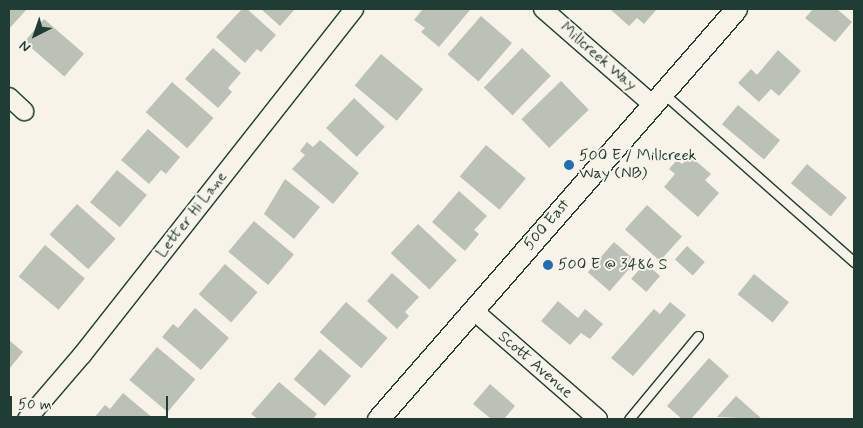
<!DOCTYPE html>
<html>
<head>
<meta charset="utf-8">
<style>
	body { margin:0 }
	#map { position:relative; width:863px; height:428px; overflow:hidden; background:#f7f3e8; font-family:Mynerve,sans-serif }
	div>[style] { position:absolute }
	.building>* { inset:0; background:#bbc1b6; transform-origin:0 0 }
	.roads { filter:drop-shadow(1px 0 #1f3d34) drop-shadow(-1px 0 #1f3d34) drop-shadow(0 1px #1f3d34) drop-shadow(0 -1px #1f3d34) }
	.service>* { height:9px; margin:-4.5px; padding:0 4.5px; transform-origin:4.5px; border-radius:4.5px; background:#f7f3e8 }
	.minor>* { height:18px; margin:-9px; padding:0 9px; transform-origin:9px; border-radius:9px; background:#f7f3e8 }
	.tertiary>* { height:21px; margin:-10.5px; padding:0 10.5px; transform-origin:10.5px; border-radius:10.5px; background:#f7f3e8 }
	.dots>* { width:14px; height:14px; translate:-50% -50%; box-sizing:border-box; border:2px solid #f7f3e8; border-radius:50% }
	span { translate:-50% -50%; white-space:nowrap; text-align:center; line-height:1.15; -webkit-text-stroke:4px #f7f3e8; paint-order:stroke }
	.street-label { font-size:16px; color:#1f3d34 }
	.poi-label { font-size:16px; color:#1f3d34 }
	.left { translate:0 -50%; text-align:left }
	.frame { position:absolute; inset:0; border:10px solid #1f3d34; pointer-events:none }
	.north { position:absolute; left:10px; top:10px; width:50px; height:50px; -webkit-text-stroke:4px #f7f3e8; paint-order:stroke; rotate:221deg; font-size:14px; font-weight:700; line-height:20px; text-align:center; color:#1f3d34 }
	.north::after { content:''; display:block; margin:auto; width:18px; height:22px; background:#1f3d34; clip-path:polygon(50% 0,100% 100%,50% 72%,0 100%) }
	.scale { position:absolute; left:10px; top:396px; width:158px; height:22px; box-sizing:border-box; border:2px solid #1f3d34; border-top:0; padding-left:6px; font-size:15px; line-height:18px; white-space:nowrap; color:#1f3d34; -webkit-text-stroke:4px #f7f3e8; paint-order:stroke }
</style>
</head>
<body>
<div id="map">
	<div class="building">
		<i style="clip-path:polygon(9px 9px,26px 10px,9px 29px)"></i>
		<i style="clip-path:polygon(242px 9px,247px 9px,276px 35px,261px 52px,257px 49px,245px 63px,216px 37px)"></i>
		<i style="clip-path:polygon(261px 9px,295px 9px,280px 26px)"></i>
		<i style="clip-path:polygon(423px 9px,468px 9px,470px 10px,439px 47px,421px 32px,425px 28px,414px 20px)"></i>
		<i style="clip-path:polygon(610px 9px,657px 9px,644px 24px,637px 18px,629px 26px)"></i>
		<i style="clip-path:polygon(813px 9px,837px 9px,852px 22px,835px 42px,805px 18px)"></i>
		<i style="left:481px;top:16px;width:41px;height:51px;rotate:41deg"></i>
		<i style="left:44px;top:19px;width:53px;height:30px;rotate:41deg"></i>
		<i style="clip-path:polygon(213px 48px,241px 73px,228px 88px,232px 92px,218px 108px,185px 79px)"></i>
		<i style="left:522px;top:48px;width:40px;height:55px;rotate:44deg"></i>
		<i style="clip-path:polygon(778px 50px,801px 71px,779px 96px,771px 89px,759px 102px,738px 83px,751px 69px,757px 75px)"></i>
		<i style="left:381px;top:54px;width:55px;height:41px;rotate:40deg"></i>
		<i style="left:561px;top:81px;width:40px;height:55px;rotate:46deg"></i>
		<i style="left:172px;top:82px;width:55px;height:40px;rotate:41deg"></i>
		<i style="left:354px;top:98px;width:42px;height:41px;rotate:43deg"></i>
		<i style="left:738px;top:105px;width:55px;height:25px;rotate:40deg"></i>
		<i style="clip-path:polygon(148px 129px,180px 157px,166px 174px,161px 170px,149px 184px,121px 160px)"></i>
		<i style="clip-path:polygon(320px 140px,359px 173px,333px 204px,292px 169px,305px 155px,300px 151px,307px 142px,313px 147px)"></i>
		<i style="left:486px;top:145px;width:52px;height:41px;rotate:40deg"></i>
		<i style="clip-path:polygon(690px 156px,711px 174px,705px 180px,719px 193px,698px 217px,664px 187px,675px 174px,669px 169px,677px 160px,682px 164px)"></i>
		<i style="left:807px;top:164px;width:52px;height:25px;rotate:40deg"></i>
		<i style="left:117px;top:170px;width:39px;height:42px;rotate:40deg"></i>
		<i style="clip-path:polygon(285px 179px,320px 207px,294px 239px,264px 214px)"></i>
		<i style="clip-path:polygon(459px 191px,487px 216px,474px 230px,479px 234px,465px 251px,432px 222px)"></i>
		<i style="left:77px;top:204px;width:52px;height:41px;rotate:42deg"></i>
		<i style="left:647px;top:205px;width:47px;height:33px;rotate:42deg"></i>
		<i style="left:254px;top:221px;width:52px;height:40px;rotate:40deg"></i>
		<i style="left:418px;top:224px;width:53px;height:40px;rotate:43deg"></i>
		<i style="left:614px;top:242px;width:29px;height:40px;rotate:41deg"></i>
		<i style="left:45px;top:245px;width:52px;height:41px;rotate:40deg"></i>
		<i style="left:687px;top:246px;width:24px;height:18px;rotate:42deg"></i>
		<i style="left:645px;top:263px;width:20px;height:21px;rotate:41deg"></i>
		<i style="left:225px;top:264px;width:43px;height:40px;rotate:41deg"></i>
		<i style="clip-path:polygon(392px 273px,419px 297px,405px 312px,409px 316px,397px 329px,367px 301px)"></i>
		<i style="left:754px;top:274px;width:45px;height:26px;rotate:39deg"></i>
		<i style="clip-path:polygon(558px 301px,578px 318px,585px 309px,603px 324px,590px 339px,581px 333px,570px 345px,541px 321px)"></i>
		<i style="left:346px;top:302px;width:55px;height:40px;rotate:41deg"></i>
		<i style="clip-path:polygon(670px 302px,686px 315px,633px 376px,611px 358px,654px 309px,660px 314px)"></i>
		<i style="clip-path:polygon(195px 308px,229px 338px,201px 370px,162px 337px,173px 324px,178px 328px)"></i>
		<i style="clip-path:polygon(9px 340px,23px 352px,9px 369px)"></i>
		<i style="left:157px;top:347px;width:50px;height:43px;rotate:40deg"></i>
		<i style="left:320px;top:349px;width:41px;height:40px;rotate:41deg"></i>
		<i style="clip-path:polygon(709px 358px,729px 376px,691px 419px,682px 419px,667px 406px)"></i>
		<i style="clip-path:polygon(279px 382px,317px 414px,313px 419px,258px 419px,251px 414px)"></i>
		<i style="clip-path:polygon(490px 384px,515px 406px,504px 419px,491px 419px,473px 404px)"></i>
		<i style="clip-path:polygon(123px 393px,154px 419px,93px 419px,105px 405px,110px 409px)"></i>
		<i style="clip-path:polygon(736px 396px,762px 419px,717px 417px)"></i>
	</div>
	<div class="roads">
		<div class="service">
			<i style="left:663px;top:93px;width:255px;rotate:41.5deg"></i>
			<i style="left:629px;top:419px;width:108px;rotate:-50.3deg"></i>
		</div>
		<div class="minor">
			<i style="left:543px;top:9px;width:145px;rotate:41.1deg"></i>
			<i style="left:9px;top:97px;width:21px;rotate:43deg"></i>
			<i style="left:473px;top:310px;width:166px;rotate:41.1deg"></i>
			<i style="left:27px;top:419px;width:84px;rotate:-49.3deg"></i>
			<i style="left:82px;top:355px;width:440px;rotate:-51.8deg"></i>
		</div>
		<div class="tertiary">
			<i style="left:378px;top:419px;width:544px;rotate:-48.87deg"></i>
		</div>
	</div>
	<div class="dots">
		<i style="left:569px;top:165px;background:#1f6fb2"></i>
		<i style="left:548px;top:265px;background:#1f6fb2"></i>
	</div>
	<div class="street-label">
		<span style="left:598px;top:57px;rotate:41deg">Millcreek Way</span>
		<span style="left:192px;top:215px;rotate:-52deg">Letter Hi Lane</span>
		<span style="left:547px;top:225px;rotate:-49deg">500 East</span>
		<span style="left:535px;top:365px;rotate:41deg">Scott Avenue</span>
	</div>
	<div class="poi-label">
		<span class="left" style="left:579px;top:165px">500 E / Millcreek<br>Way (NB)</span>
		<span class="left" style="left:558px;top:265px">500 E @ 3486 S</span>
	</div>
	<div class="frame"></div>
	<div class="north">N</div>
	<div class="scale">50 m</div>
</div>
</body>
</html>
